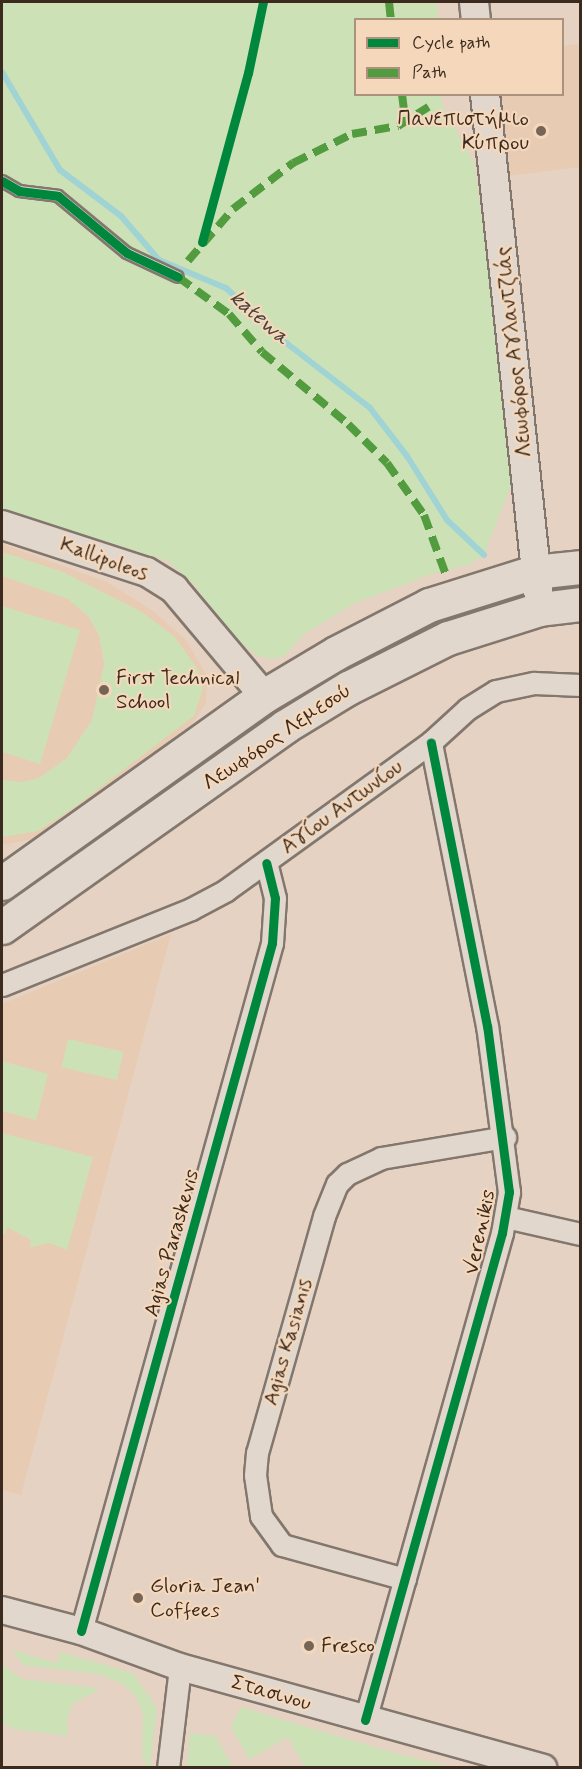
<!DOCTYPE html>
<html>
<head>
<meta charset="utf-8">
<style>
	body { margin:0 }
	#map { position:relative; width:582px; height:1769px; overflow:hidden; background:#e5d2c2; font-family:Mynerve,sans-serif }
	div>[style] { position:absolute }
	.built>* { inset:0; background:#e8cbb3 }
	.green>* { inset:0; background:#cde1b7; transform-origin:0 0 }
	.stream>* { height:6px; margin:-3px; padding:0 3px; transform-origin:3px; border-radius:3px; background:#a0d3d4 }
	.roads { filter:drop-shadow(2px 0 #83776d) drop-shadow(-2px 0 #83776d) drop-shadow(0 2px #83776d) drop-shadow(0 -2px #83776d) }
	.service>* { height:10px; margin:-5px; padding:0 5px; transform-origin:5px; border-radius:5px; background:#e2d7cc }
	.minor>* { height:21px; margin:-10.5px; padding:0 10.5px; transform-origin:10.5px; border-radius:10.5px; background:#e2d7cc }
	.tertiary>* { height:26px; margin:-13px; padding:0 13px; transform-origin:13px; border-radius:13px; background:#e2d7cc }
	.secondary>* { height:28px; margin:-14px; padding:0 14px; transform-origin:14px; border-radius:14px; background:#e2d7cc }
	.primary>* { height:33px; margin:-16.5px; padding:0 16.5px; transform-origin:16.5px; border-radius:16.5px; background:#e2d7cc }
	.quiet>* { height:8px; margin-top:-4px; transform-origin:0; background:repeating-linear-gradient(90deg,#529c3f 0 15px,transparent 0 23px) }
	.cycleway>* { height:9px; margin:-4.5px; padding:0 4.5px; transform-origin:4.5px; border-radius:4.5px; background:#00873e }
	.dots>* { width:16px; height:16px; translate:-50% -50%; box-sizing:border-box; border:3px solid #f5d8bb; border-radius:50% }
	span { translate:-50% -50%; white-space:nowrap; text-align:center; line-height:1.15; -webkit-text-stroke:4.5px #f5d8bb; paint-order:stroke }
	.poi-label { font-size:21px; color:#3b2a1e }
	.right { translate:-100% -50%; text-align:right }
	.left { translate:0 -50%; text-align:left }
	.street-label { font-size:21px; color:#3b2a1e }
	.water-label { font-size:22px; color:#46433a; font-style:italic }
	.frame { position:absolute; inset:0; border:3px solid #3b2a1e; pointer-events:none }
	.legend { position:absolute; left:354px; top:18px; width:210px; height:78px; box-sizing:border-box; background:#f5d8bb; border:2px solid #ab927c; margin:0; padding:8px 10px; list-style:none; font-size:18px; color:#3b2a1e }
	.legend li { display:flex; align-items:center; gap:12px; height:30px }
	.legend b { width:30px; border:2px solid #ab927c }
</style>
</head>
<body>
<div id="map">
	<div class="built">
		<i style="clip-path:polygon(580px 44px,580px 167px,507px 176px,497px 95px,562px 94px,563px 46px)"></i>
		<i style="clip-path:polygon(2px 544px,107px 582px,153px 611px,186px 640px,207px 676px,206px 703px,192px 724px,38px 838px,2px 845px)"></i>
		<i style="clip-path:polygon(171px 934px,21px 1495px,2px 1490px,2px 1004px)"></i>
	</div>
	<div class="green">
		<i style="clip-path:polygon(2px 2px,437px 2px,438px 19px,356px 20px,356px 94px,442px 95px,442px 105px,474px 162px,512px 439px,525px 449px,484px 555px,468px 565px,431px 574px,353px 604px,303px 635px,284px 656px,271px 659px,258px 656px,231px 635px,194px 584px,168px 561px,2px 508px)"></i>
		<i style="clip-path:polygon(2px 552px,63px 572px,140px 611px,174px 636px,197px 668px,203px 689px,194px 716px,72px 809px,38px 831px,2px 837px,2px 780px,22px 782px,39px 778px,67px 758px,92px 720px,104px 664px,99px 635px,88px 616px,68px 599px,2px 576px)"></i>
		<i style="clip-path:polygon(2px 606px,80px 630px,40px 764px,2px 752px)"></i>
		<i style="left:68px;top:1039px;width:57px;height:29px;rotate:13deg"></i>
		<i style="clip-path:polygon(2px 1061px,48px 1074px,36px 1120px,2px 1111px)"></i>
		<i style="clip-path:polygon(2px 1133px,93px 1157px,67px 1250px,50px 1243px,30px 1247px,31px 1240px,7px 1227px,5px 1235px,2px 1233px)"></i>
		<i style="clip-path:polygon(12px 1650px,57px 1663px,61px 1652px,133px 1673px,157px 1708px,150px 1767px,145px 1767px,146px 1759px,142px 1758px,143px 1714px,136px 1697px,123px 1684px,98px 1674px,23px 1665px)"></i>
		<i style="clip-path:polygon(2px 1665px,23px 1679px,98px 1688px,97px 1691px,73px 1703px,67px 1718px,68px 1736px,13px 1729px,2px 1722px)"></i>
		<i style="clip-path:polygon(241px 1707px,384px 1750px,450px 1767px,305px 1767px,288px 1737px,249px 1759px,231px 1727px)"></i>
		<i style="clip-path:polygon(190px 1733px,215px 1736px,233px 1767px,187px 1767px)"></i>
	</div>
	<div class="stream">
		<i style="left:2px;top:72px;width:114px;rotate:59.4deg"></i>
		<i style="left:60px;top:170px;width:76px;rotate:37deg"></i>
		<i style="left:121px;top:216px;width:58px;rotate:49.2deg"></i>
		<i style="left:159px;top:260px;width:73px;rotate:22.7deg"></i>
		<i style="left:226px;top:288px;width:69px;rotate:43.2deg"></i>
		<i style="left:276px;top:335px;width:119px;rotate:37.8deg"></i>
		<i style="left:370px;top:408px;width:61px;rotate:52.4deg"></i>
		<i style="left:407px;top:456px;width:75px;rotate:58deg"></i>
		<i style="left:447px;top:520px;width:51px;rotate:43.4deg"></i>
	</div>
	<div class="roads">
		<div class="service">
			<i style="left:2px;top:181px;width:20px;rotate:30deg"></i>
			<i style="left:19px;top:191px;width:39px;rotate:7deg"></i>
			<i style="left:58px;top:196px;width:89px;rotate:39.6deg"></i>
			<i style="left:127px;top:253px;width:56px;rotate:25.2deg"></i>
		</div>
		<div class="minor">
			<i style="left:2px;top:985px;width:204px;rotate:-21.9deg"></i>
			<i style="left:191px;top:909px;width:40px;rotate:-28deg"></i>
			<i style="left:226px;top:890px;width:253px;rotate:-35.8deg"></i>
			<i style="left:431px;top:742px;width:49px;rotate:-42.5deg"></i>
			<i style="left:467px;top:709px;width:34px;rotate:-32deg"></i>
			<i style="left:496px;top:691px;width:39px;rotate:-12deg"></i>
			<i style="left:534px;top:683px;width:46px;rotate:2.5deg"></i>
			<i style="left:506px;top:1217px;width:76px;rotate:12.9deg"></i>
			<i style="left:405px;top:1579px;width:128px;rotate:-164.5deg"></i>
			<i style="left:282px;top:1545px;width:36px;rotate:-126deg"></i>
			<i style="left:261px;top:1516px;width:41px;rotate:-98.3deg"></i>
			<i style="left:255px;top:1475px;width:22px;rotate:-85deg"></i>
			<i style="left:257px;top:1453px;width:246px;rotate:-74.2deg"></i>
			<i style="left:324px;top:1216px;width:35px;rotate:-68deg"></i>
			<i style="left:337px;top:1184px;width:14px;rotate:-45deg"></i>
			<i style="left:347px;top:1174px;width:38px;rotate:-25deg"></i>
			<i style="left:381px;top:1158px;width:126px;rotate:-9.6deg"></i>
			<i style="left:81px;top:1631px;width:714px;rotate:-74.48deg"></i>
			<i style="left:272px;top:943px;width:45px;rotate:-86.2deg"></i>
			<i style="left:275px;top:898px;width:36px;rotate:-104deg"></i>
			<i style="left:365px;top:1720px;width:506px;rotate:-74.29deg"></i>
			<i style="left:502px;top:1233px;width:42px;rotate:-80.3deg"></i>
			<i style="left:509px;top:1192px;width:167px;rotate:-97.5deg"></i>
			<i style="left:487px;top:1026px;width:289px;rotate:-101.2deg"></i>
			<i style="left:168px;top:1768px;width:102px;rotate:-83.2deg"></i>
		</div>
		<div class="tertiary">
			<i style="left:2px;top:1610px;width:82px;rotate:14.9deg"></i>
			<i style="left:81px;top:1631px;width:105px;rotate:20deg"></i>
			<i style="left:180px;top:1667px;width:377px;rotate:15.5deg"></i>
		</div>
		<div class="secondary">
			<i style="left:474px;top:2px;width:18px;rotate:84deg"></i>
			<i style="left:485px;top:94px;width:518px;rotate:83.9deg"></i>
			<i style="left:2px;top:525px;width:152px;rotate:18deg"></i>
			<i style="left:147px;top:572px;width:32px;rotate:32deg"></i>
			<i style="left:174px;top:589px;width:140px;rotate:49.9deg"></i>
		</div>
		<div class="primary">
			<i style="left:2px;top:883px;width:322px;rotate:-35.5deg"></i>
			<i style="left:264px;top:696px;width:84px;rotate:-30.8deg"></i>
			<i style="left:336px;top:653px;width:105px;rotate:-27.3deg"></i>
			<i style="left:429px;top:605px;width:110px;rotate:-17.4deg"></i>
			<i style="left:534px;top:572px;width:46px;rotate:-6.2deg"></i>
			<i style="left:2px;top:927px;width:346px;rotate:-35.3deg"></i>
			<i style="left:284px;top:727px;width:75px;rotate:-31.4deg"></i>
			<i style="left:348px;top:688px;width:112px;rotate:-26.6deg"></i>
			<i style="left:448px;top:638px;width:96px;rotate:-17.5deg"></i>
			<i style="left:540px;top:609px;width:40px;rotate:-7.1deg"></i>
		</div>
	</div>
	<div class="quiet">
		<i style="left:389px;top:2px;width:18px;rotate:84deg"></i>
		<i style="left:402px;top:94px;width:26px;rotate:83deg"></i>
		<i style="left:188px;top:261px;width:69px;rotate:-49.1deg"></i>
		<i style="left:233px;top:209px;width:76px;rotate:-37.5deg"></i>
		<i style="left:293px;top:163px;width:66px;rotate:-26.2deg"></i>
		<i style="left:352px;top:134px;width:47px;rotate:-9.9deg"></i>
		<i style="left:398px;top:126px;width:36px;rotate:-32deg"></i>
		<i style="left:178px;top:277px;width:63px;rotate:36deg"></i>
		<i style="left:229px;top:314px;width:50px;rotate:49deg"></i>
		<i style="left:262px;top:352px;width:112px;rotate:39.9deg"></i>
		<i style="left:348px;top:424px;width:55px;rotate:45deg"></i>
		<i style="left:387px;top:463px;width:64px;rotate:54.6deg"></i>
		<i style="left:424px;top:515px;width:67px;rotate:69.9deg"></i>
	</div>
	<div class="cycleway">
		<i style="left:2px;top:181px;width:20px;rotate:30deg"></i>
		<i style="left:19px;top:191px;width:39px;rotate:7deg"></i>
		<i style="left:58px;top:196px;width:89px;rotate:39.6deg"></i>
		<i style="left:127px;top:253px;width:56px;rotate:25.2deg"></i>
		<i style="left:202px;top:242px;width:175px;rotate:-74.8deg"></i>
		<i style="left:248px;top:73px;width:73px;rotate:-78.1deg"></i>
		<i style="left:81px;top:1631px;width:714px;rotate:-74.48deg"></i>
		<i style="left:272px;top:943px;width:45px;rotate:-86.2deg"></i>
		<i style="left:275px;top:898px;width:36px;rotate:-104deg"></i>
		<i style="left:365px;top:1720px;width:506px;rotate:-74.29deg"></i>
		<i style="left:502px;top:1233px;width:42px;rotate:-80.3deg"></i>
		<i style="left:509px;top:1192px;width:167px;rotate:-97.5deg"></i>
		<i style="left:487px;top:1026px;width:289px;rotate:-101.2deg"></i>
	</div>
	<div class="dots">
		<i style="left:541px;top:131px;background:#766557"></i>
		<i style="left:104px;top:690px;background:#766557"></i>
		<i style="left:138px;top:1598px;background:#766557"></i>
		<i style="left:309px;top:1646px;background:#766557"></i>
	</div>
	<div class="poi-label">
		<span class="right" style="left:529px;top:131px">Πανεπιστήμιο<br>Κύπρου</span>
		<span class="left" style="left:116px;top:690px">First Technical<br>School</span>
		<span class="left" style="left:150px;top:1598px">Gloria Jean'<br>Coffees</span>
		<span class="left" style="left:321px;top:1646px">Fresco</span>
	</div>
	<div class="street-label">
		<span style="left:514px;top:352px;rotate:-96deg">Λεωφόρος Αγλαντζιάς</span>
		<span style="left:104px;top:559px;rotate:20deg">Kallipoleos</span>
		<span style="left:277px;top:737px;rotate:-34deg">Λεωφόρος Λεμεσού</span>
		<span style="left:342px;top:807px;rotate:-36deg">Αγίου Αντωνίου</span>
		<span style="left:480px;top:1232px;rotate:-78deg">Verenikis</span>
		<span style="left:172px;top:1243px;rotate:-74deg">Agias Paraskevis</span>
		<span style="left:288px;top:1342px;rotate:-74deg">Agias Kasianis</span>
		<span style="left:271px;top:1693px;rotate:16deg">Στασινου</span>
	</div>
	<div class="water-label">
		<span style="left:259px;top:318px;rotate:41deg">katewa</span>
	</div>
	<div class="frame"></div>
	<ul class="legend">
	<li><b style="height:8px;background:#00873e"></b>Cycle path</li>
	<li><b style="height:8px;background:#529c3f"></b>Path</li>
	</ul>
</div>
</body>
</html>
